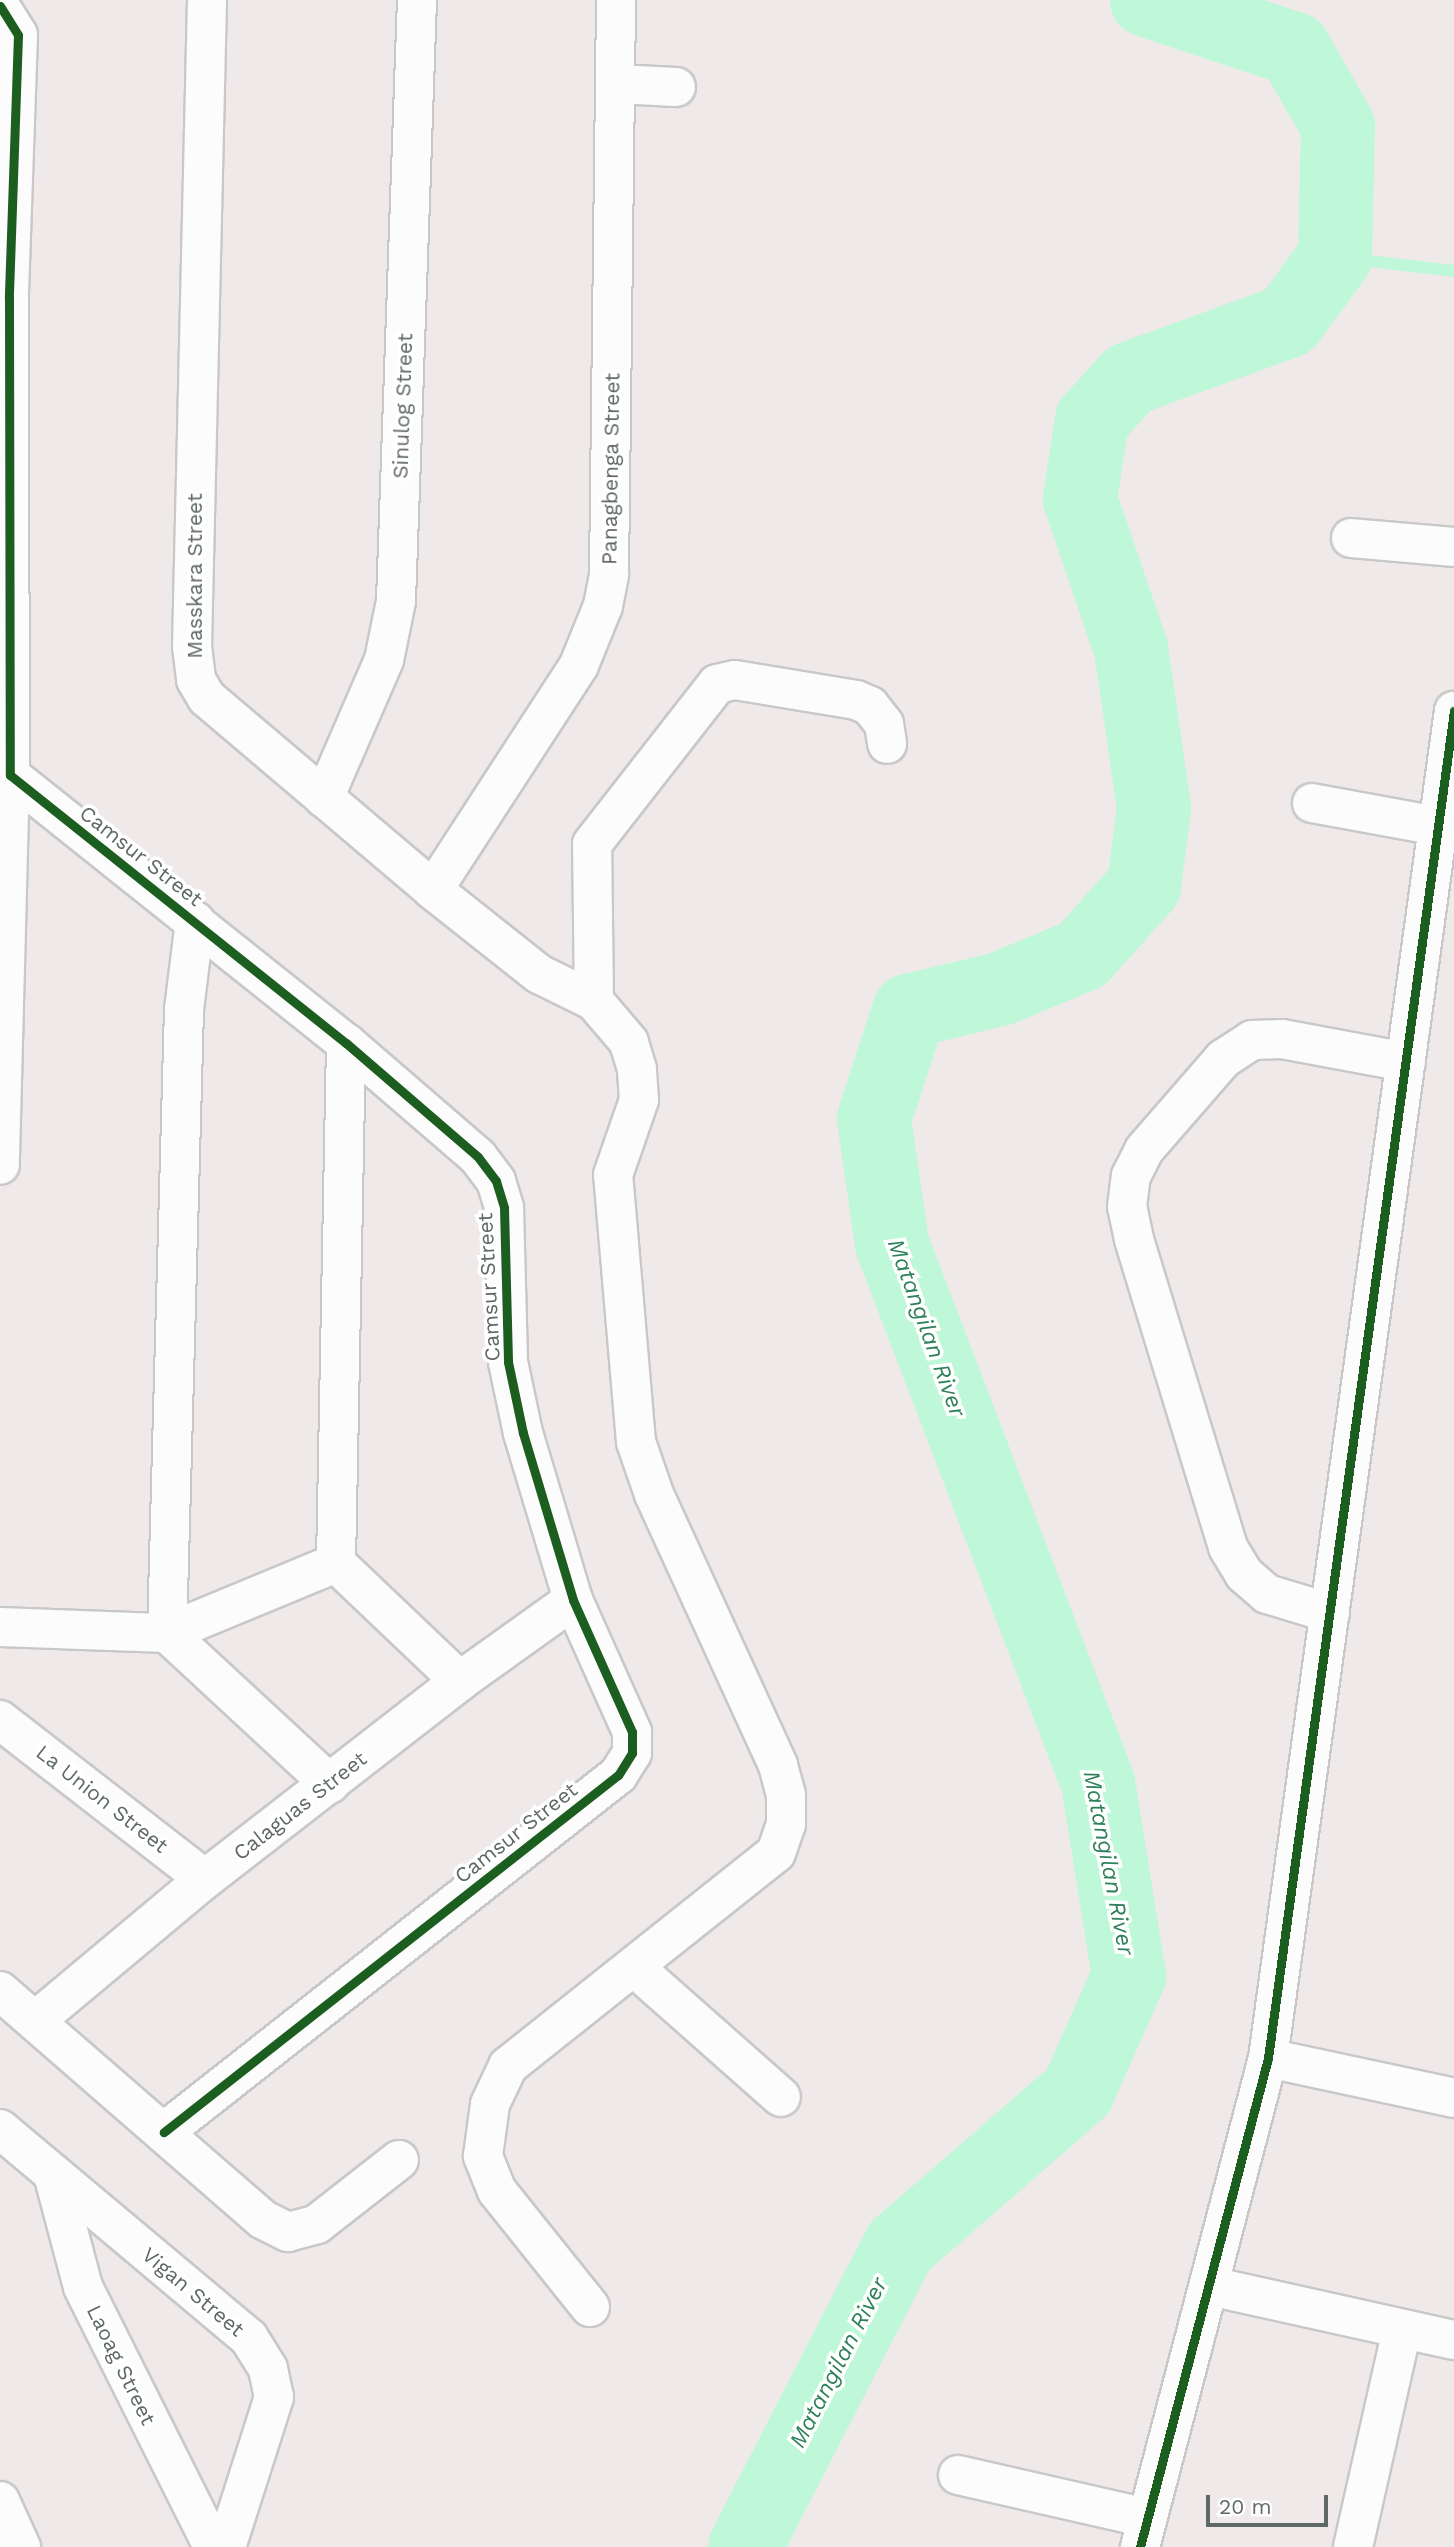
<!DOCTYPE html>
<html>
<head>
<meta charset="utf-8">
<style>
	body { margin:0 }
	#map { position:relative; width:1454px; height:2547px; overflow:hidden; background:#efe9ea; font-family:"Work Sans",sans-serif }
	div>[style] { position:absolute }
	.stream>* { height:12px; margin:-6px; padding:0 6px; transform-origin:6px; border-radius:6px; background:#bef8d8 }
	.river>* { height:74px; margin:-37px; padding:0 37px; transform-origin:37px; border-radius:37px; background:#bef8d8 }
	.roads { filter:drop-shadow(2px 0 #c9c8c8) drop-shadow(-2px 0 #c9c8c8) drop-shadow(0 2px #c9c8c8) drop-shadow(0 -2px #c9c8c8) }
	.minor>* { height:38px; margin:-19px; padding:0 19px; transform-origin:19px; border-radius:19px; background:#fdfcfc }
	.cycleway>* { height:9px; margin:-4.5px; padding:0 4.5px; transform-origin:4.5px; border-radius:4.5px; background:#1b5e20 }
	span { translate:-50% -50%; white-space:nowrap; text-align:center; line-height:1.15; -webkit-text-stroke:7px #fff; paint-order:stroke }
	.street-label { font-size:21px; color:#5e6864 }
	.water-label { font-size:23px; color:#2e815a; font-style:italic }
	.scale { position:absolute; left:1206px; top:2495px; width:122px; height:32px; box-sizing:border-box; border:4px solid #5e6864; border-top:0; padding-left:9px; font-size:21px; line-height:24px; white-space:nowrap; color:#5e6864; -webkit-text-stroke:5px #fff; paint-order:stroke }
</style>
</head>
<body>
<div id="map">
	<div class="stream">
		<i style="left:1335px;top:257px;width:120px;rotate:6.7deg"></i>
	</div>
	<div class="river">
		<i style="left:745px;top:2547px;width:339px;rotate:-62.8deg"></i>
		<i style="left:900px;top:2246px;width:236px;rotate:-41deg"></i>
		<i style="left:1078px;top:2091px;width:126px;rotate:-66.1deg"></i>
		<i style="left:1129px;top:1976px;width:195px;rotate:-99.1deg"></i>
		<i style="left:1098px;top:1783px;width:577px;rotate:-110.92deg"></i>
		<i style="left:892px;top:1244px;width:126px;rotate:-98.2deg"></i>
		<i style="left:874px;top:1119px;width:114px;rotate:-72deg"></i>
		<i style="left:909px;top:1011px;width:94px;rotate:-13.6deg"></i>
		<i style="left:1000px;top:989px;width:89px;rotate:-22.5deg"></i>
		<i style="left:1082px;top:955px;width:93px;rotate:-48.1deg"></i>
		<i style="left:1144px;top:886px;width:79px;rotate:-82.7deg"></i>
		<i style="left:1154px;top:808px;width:161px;rotate:-98.2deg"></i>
		<i style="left:1131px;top:649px;width:158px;rotate:-108.8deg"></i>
		<i style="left:1080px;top:499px;width:80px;rotate:-81.4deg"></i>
		<i style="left:1092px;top:420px;width:55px;rotate:-47.9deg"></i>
		<i style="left:1129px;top:379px;width:169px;rotate:-20deg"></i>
		<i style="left:1288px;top:321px;width:79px;rotate:-53.7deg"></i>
		<i style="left:1335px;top:257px;width:131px;rotate:-88.7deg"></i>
		<i style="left:1338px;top:126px;width:89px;rotate:-119.7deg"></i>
		<i style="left:1294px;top:49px;width:155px;rotate:-161.6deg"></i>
	</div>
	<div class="roads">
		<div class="minor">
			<i style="left:207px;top:0;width:646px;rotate:91.33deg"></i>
			<i style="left:192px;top:646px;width:34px;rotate:83deg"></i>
			<i style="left:196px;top:680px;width:21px;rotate:59deg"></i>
			<i style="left:207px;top:698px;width:297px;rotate:40.3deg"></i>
			<i style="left:433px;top:890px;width:135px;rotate:38.4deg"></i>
			<i style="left:539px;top:974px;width:61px;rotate:26.1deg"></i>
			<i style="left:0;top:6px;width:34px;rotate:58deg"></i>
			<i style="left:18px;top:35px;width:263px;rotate:92deg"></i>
			<i style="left:9px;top:298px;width:477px;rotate:89.9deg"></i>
			<i style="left:10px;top:775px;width:430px;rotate:38.6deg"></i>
			<i style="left:346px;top:1043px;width:174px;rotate:40.8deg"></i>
			<i style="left:478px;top:1157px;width:30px;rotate:53deg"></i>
			<i style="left:496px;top:1181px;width:28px;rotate:73deg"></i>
			<i style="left:504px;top:1208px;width:154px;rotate:88.5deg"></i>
			<i style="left:508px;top:1362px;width:73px;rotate:78.1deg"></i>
			<i style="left:523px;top:1433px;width:174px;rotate:73.3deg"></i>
			<i style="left:573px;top:1600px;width:145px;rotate:65.9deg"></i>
			<i style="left:632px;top:1732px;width:21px;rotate:90deg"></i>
			<i style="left:632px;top:1753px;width:26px;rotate:122deg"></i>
			<i style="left:618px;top:1775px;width:578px;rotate:141.82deg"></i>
			<i style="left:617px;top:84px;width:59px;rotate:2.9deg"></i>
			<i style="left:1351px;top:538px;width:103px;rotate:5deg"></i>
			<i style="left:0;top:775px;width:10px"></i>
			<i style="left:10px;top:775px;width:390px;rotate:91.5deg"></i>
			<i style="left:324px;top:798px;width:150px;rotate:-66.5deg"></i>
			<i style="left:384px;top:660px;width:60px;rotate:-78.5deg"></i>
			<i style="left:396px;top:601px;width:601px;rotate:-88deg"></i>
			<i style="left:1312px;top:803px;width:144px;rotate:10.4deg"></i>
			<i style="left:433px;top:890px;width:268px;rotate:-57deg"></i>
			<i style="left:579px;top:665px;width:64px;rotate:-67.9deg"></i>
			<i style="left:603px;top:606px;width:33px;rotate:-79deg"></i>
			<i style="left:609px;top:574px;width:574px;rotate:-89.3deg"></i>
			<i style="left:195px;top:921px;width:89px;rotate:97.1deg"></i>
			<i style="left:184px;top:1009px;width:624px;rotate:91.56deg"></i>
			<i style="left:167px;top:1633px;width:222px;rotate:42.8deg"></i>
			<i style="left:346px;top:1043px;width:520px;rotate:91.1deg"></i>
			<i style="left:336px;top:1563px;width:171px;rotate:43.6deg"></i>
			<i style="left:1330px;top:1613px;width:66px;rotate:-163.2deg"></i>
			<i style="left:1267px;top:1594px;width:30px;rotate:-139deg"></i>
			<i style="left:1244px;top:1574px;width:31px;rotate:-121deg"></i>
			<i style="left:1228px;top:1547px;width:322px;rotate:-107deg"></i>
			<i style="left:1134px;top:1239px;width:33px;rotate:-102deg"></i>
			<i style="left:1127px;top:1207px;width:31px;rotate:-83deg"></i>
			<i style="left:1131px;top:1176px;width:29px;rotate:-63deg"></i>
			<i style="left:1144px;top:1150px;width:121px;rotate:-49deg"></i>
			<i style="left:1223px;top:1059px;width:35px;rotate:-33deg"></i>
			<i style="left:1252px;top:1040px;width:30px;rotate:-2deg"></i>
			<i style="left:1282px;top:1039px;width:126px;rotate:10.5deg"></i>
			<i style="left:0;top:1627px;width:167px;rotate:2.1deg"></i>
			<i style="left:167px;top:1633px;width:183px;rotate:-22.5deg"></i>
			<i style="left:0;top:1720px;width:259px;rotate:37.8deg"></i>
			<i style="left:634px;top:1967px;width:196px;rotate:41.5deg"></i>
			<i style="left:0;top:1991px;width:347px;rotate:41deg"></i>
			<i style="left:262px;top:2219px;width:29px;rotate:27deg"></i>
			<i style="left:288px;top:2232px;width:30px;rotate:-15deg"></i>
			<i style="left:317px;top:2224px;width:104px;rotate:-38deg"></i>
			<i style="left:35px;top:2021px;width:222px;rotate:-39.9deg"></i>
			<i style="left:205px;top:1879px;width:323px;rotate:-37.8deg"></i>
			<i style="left:460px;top:1681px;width:139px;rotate:-35.6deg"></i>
			<i style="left:1268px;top:2058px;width:190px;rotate:12.1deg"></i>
			<i style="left:0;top:2129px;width:325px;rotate:40deg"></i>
			<i style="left:249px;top:2338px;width:36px;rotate:58deg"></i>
			<i style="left:268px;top:2369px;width:29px;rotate:78deg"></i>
			<i style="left:274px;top:2397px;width:157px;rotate:107.7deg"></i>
			<i style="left:53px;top:2174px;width:117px;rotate:75.1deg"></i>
			<i style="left:83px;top:2287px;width:291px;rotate:63.4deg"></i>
			<i style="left:1210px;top:2286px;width:250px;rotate:12.5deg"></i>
			<i style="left:590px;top:2307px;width:149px;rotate:-128.7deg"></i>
			<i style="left:497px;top:2191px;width:38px;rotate:-112deg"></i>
			<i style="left:483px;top:2156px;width:52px;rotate:-82.3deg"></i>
			<i style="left:490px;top:2104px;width:42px;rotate:-64.7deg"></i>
			<i style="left:508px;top:2066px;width:342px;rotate:-38.5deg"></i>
			<i style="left:776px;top:1853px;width:31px;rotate:-71deg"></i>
			<i style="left:786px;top:1824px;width:29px;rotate:-90deg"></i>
			<i style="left:786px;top:1795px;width:31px;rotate:-105deg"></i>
			<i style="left:778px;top:1765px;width:298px;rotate:-114.6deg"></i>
			<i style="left:654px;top:1494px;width:55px;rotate:-109.1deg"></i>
			<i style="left:636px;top:1442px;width:268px;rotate:-94.9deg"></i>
			<i style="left:613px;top:1175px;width:79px;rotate:-70.9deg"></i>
			<i style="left:639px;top:1100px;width:31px;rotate:-94deg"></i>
			<i style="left:637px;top:1069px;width:28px;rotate:-107deg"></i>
			<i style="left:629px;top:1042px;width:54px;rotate:-130.5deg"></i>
			<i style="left:594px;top:1001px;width:157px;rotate:-90.7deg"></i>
			<i style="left:592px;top:844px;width:203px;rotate:-52deg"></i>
			<i style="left:717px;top:684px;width:18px;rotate:-13deg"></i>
			<i style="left:735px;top:680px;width:123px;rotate:9.4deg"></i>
			<i style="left:856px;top:700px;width:15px;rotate:23deg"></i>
			<i style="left:870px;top:706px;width:23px;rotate:52deg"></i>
			<i style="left:884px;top:724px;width:20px;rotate:81deg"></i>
			<i style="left:958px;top:2475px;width:194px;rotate:12.8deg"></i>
			<i style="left:0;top:2501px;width:51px;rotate:65.5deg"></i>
			<i style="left:1140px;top:2547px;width:505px;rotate:-75.33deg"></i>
			<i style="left:1268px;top:2058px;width:1360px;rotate:-82.14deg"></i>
			<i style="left:1353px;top:2547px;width:223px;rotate:-77.3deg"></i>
		</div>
	</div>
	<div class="cycleway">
		<i style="left:0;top:6px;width:34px;rotate:58deg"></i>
		<i style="left:18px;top:35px;width:263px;rotate:92deg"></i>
		<i style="left:9px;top:298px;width:477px;rotate:89.9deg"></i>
		<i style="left:10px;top:775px;width:430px;rotate:38.6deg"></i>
		<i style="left:346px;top:1043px;width:174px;rotate:40.8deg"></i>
		<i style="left:478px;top:1157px;width:30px;rotate:53deg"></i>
		<i style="left:496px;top:1181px;width:28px;rotate:73deg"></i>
		<i style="left:504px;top:1208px;width:154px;rotate:88.5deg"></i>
		<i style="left:508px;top:1362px;width:73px;rotate:78.1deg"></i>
		<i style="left:523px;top:1433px;width:174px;rotate:73.3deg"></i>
		<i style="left:573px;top:1600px;width:145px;rotate:65.9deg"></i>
		<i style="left:632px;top:1732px;width:21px;rotate:90deg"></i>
		<i style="left:632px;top:1753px;width:26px;rotate:122deg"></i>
		<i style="left:618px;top:1775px;width:578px;rotate:141.82deg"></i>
		<i style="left:1140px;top:2547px;width:505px;rotate:-75.33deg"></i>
		<i style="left:1268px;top:2058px;width:1360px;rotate:-82.14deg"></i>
	</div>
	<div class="street-label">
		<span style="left:403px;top:406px;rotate:-88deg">Sinulog Street</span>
		<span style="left:611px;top:469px;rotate:-89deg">Panagbenga Street</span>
		<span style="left:195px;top:576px;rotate:-90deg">Masskara Street</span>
		<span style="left:141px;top:856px;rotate:38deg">Camsur Street</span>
		<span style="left:489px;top:1287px;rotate:-93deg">Camsur Street</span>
		<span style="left:102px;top:1799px;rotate:38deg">La Union Street</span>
		<span style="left:300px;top:1806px;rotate:-38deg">Calaguas Street</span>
		<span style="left:516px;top:1833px;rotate:-38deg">Camsur Street</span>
		<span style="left:193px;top:2292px;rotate:40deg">Vigan Street</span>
		<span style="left:121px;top:2365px;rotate:64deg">Laoag Street</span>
	</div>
	<div class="water-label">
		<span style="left:926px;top:1328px;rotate:70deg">Matangilan River</span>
		<span style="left:1108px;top:1863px;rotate:79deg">Matangilan River</span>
		<span style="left:839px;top:2363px;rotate:-63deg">Matangilan River</span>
	</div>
	<div class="scale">20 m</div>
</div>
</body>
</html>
